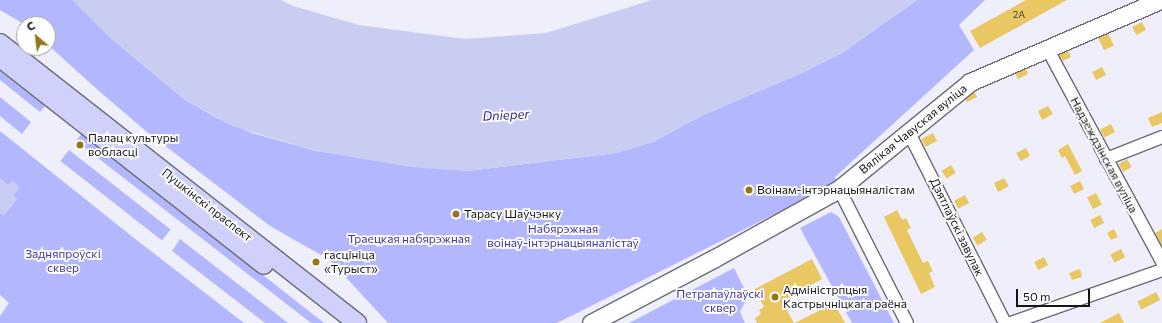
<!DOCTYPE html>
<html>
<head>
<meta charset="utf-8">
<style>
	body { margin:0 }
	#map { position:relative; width:1162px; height:323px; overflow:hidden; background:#eeeffa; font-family:Commissioner,sans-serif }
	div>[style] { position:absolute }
	.green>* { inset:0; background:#b3b8fe; transform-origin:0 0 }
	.water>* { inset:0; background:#cacdf2 }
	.building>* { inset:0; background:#e9c863; transform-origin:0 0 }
	.roads { filter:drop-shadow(1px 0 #6a6b74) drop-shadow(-1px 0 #6a6b74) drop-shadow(0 1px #6a6b74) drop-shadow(0 -1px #6a6b74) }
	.street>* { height:12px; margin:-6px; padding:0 6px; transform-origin:6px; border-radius:6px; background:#fff }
	.secondary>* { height:17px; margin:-8.5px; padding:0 8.5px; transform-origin:8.5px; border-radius:8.5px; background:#fff }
	.primary>* { height:18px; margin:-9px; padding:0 9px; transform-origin:9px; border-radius:9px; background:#cfd1fb }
	.dots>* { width:11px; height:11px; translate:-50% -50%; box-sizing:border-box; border:2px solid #fff; border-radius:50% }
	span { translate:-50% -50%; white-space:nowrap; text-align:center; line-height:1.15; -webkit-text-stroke:3.5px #fff; paint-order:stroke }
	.number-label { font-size:10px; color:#4a422c }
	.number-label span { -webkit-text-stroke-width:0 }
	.street-label { font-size:12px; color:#151519 }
	.poi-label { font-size:12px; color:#151519 }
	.left { translate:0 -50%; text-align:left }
	.park-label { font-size:12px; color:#3f379a }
	.water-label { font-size:13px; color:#2e1e81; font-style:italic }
	.north { position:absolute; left:16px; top:16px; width:40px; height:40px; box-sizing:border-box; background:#fff; border:1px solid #a1a1a3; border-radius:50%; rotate:332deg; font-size:11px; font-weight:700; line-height:16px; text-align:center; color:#151519 }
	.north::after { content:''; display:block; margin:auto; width:14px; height:18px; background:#92771d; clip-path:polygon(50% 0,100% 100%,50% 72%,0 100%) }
	.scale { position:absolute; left:1016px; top:289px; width:74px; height:18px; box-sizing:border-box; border:2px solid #151519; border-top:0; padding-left:5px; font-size:12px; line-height:14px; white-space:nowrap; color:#151519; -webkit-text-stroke:3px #fff; paint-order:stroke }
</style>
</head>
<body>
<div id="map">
	<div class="green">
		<i style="clip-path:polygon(0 0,73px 0,112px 39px,184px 99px,215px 117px,252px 133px,316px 151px,467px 171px,616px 153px,653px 142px,703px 115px,804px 72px,842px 53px,917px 0,985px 0,959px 25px,974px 50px,835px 177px,836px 180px,817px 193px,557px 323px,388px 323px,330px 260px,270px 226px,147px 132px,99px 91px,48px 45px,48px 24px,24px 24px,0 10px)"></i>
		<i style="clip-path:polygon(0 71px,45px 106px,40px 112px,0 80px)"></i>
		<i style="clip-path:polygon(0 97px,31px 122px,22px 134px,0 116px)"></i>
		<i style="clip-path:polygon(0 131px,134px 238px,244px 323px,0 323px,0 316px,9px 303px,0 295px)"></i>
		<i style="clip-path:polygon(82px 133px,324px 323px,311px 323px,76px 141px)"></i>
		<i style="left:69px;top:150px;width:129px;height:14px;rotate:38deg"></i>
		<i style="clip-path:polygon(831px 212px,839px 217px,894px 323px,852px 323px,800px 228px)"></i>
		<i style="clip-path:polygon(180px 239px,288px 323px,265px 323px,172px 251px)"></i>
		<i style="clip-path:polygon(734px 268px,748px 296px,740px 312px,745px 323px,629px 323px)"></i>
	</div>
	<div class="water">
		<i style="clip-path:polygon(73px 0,281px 0,293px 6px,359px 25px,465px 39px,546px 33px,652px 0,917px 0,842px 53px,804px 72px,703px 115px,653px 142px,616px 153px,467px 171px,411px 167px,316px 151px,232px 126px,184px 99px,159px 79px,112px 39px)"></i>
		<i style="clip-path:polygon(0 178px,8px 185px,12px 181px,20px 187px,14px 195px,17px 199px,4px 216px,0 213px)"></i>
	</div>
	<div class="building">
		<i style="clip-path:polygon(1026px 0,1067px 0,980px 48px,970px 31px)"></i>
		<i style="left:1142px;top:22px;width:9px;height:11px;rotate:63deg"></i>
		<i style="left:1108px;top:33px;width:14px;height:11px;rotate:65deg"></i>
		<i style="clip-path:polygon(1068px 51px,1071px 57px,1063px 61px,1059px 54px)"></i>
		<i style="left:1102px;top:67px;width:9px;height:11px;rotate:63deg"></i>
		<i style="clip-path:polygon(1026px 69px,1028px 74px,1018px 79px,1015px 73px)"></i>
		<i style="clip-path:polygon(974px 91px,977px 97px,967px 102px,965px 99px)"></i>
		<i style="clip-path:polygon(1048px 106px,1053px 114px,1042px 120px,1038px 111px)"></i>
		<i style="clip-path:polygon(1162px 112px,1162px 123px,1152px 127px,1148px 118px)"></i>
		<i style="left:1111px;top:124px;width:9px;height:12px;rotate:63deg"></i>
		<i style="left:933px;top:133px;width:9px;height:13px;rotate:63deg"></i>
		<i style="clip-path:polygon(1068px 144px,1082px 171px,1075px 175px,1065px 156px,1062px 158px,1058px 150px)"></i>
		<i style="left:1026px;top:148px;width:9px;height:11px;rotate:63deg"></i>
		<i style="left:1127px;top:159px;width:9px;height:10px;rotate:58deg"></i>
		<i style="left:951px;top:165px;width:9px;height:11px;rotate:58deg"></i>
		<i style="clip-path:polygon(1004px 178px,1009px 186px,998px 192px,994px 183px)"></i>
		<i style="left:1080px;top:181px;width:9px;height:11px;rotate:63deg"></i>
		<i style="left:752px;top:184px;width:10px;height:10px;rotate:73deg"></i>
		<i style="left:1096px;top:193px;width:13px;height:10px;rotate:63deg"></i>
		<i style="left:965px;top:195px;width:9px;height:12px;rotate:63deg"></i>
		<i style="clip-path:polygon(897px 210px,902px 220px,906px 218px,911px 228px,907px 230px,923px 263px,928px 261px,933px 271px,929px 273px,935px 287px,921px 294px,884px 217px)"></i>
		<i style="left:1100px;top:215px;width:9px;height:11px;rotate:63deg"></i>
		<i style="clip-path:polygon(1114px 229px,1118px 237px,1111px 240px,1107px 233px)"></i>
		<i style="clip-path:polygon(1162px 229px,1162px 246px,1155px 233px)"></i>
		<i style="left:982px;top:232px;width:9px;height:11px;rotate:58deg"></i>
		<i style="left:1121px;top:249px;width:9px;height:12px;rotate:63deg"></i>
		<i style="left:1044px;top:257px;width:9px;height:11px;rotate:63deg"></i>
		<i style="clip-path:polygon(812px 259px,822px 279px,782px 301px,794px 323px,757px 323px,755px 318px,761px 314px,759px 310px,764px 307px,755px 289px)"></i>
		<i style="clip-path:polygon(1080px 269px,1082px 277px,1072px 280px,1069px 273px)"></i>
		<i style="left:1156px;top:292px;width:9px;height:21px;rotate:63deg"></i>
		<i style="clip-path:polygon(834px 303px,845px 323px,795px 323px)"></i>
		<i style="clip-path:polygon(1119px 313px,1124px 323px,1100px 323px)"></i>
	</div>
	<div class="roads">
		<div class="street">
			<i style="left:1047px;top:48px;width:243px;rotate:61.7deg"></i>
			<i style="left:908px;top:131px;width:215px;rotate:63.2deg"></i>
			<i style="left:1106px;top:159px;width:60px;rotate:-21.4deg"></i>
			<i style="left:839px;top:189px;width:150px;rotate:63.1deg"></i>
			<i style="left:1011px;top:323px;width:160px;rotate:-19.3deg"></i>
		</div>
		<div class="secondary">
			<i style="left:591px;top:323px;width:138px;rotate:-27.7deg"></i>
			<i style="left:713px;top:259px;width:144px;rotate:-29.1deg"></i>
			<i style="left:839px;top:189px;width:169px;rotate:-39.2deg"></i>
			<i style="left:970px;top:82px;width:207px;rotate:-23.3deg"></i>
		</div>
		<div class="primary">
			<i style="left:0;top:43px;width:454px;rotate:38.1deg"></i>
			<i style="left:4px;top:61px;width:330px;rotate:38.1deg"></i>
		</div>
	</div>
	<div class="dots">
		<i style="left:80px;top:145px;background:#92771d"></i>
		<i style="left:749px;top:190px;background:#92771d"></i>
		<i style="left:456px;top:214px;background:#92771d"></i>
		<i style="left:316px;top:262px;background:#92771d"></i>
		<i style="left:775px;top:297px;background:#92771d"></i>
	</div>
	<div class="number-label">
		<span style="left:1019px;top:15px">2А</span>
	</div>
	<div class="street-label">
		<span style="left:913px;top:129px;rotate:-39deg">Вялікая Чавуская вуліца</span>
		<span style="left:1104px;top:155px;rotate:62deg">Надзеждзінская вуліца</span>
		<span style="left:207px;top:205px;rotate:38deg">Пушкінскі праспект</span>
		<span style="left:957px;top:227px;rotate:64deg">Дзятлаўскі завулак</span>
	</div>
	<div class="poi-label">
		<span class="left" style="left:88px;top:145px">Палац культуры<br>вобласці</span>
		<span class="left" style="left:757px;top:190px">Воінам-інтэрнацыяналістам</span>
		<span class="left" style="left:464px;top:214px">Тарасу Шаўчэнку</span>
		<span class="left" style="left:324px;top:262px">гасцініца<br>«Турыст»</span>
		<span class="left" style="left:783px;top:297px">Адміністрпцыя<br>Кастрычніцкага раёна</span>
	</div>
	<div class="park-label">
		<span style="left:563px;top:236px">Набярэжная<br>воінаў-інтэрнацыяналістаў</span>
		<span style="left:409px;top:239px">Траецкая набярэжная</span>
		<span style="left:63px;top:261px">Задняпроўскі<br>сквер</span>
		<span style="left:720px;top:301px">Петрапаўлаўскі<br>сквер</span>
	</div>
	<div class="water-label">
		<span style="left:506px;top:115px;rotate:-3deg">Dnieper</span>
	</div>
	<div class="north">С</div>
	<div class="scale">50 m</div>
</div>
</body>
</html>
